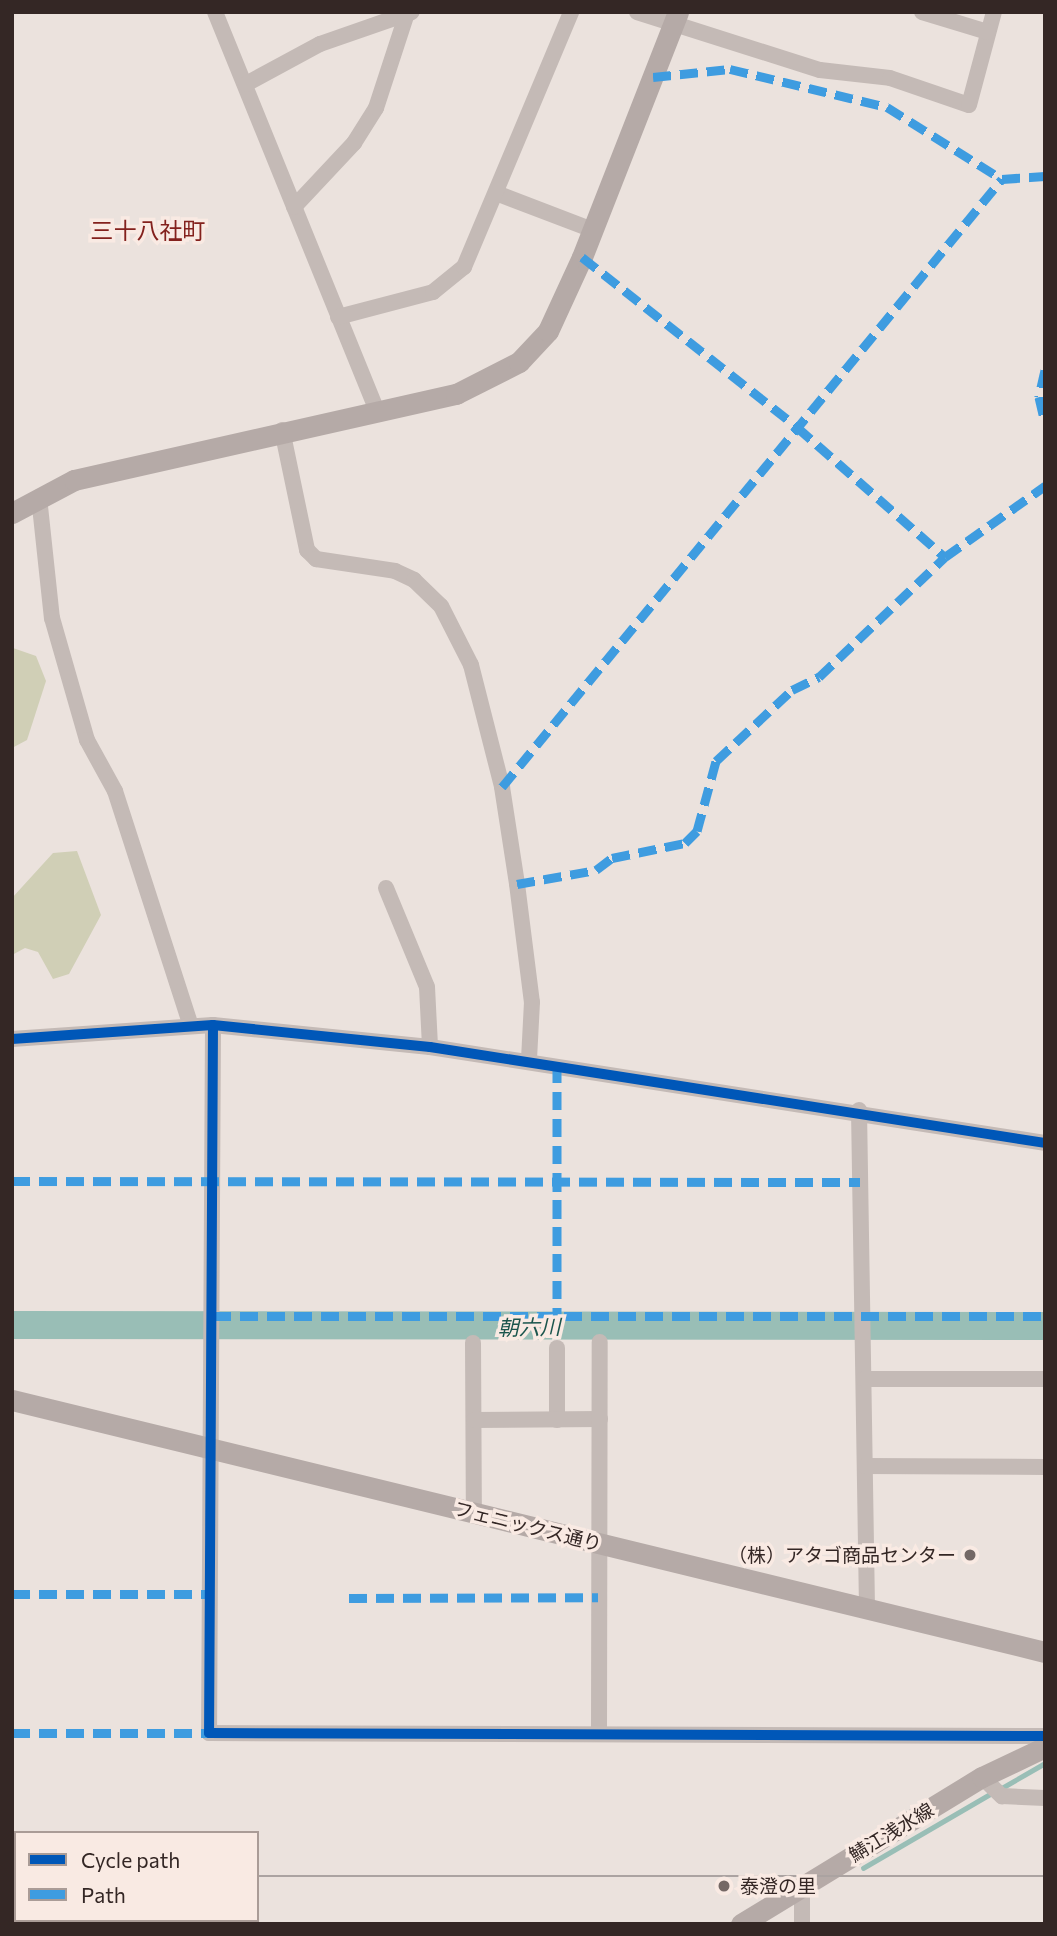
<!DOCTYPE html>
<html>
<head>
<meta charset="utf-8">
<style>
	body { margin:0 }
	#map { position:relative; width:1057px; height:1936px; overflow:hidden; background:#ebe2dd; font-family:Commissioner,"Noto Sans JP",sans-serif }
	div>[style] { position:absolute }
	.green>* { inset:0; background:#d0cfb6 }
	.stream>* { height:4.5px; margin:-2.25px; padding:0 2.25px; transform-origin:2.25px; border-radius:2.25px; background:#99beb6 }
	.river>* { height:28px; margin:-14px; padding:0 14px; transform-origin:14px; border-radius:14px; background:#99beb6 }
	.street>* { height:16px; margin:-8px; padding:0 8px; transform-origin:8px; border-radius:8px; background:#c4bab6 }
	.secondary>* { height:21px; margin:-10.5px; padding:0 10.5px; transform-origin:10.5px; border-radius:10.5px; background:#b5aaa7 }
	.tram>* { height:2px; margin:-1px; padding:0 1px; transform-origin:1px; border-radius:1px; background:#aba3a1 }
	.quiet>* { height:9px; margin-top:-4.5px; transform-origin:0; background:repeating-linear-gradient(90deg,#3e9ce0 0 18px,transparent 0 27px) }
	.cycleway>* { height:10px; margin:-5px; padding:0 5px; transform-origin:5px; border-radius:5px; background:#0057b8 }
	.dots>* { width:19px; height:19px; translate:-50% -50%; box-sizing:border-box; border:4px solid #f9eae3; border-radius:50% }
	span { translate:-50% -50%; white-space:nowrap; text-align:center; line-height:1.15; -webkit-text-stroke:7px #f9eae3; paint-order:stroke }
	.street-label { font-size:19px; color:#342725 }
	.poi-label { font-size:19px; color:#342725 }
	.right { translate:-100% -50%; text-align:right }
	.left { translate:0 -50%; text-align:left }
	.water-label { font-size:21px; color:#1b554d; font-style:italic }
	.quarter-label { font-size:23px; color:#83211d }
	.frame { position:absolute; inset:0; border:14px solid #342725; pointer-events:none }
	.legend { position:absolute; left:14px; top:1831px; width:245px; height:91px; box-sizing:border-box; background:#f9eae3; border:2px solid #aa9c97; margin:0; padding:9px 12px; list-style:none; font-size:21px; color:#342725 }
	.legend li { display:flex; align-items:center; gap:14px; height:35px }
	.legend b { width:35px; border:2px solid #aa9c97 }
</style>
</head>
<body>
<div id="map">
	<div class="green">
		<i style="clip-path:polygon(13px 648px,36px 656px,46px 681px,27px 740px,12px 748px)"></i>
		<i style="clip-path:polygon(77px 851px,101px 915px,69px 974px,53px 979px,38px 952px,25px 948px,12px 955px,12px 898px,53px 853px)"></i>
	</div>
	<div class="stream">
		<i style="left:1000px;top:1789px;width:52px;rotate:-30deg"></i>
		<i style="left:863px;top:1868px;width:149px;rotate:-30.2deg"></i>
	</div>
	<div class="river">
		<i style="left:12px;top:1325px;width:1033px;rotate:0.06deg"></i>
	</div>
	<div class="street">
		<i style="left:215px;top:12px;width:428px;rotate:67.9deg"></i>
		<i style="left:637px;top:12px;width:192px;rotate:17.6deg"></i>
		<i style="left:820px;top:70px;width:70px;rotate:6.5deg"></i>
		<i style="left:890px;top:78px;width:83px;rotate:18.9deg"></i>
		<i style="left:969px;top:105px;width:96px;rotate:-75deg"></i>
		<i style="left:922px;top:12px;width:69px;rotate:16.9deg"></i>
		<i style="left:246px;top:84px;width:84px;rotate:-28.4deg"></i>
		<i style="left:320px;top:44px;width:97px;rotate:-19.2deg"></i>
		<i style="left:496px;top:193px;width:104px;rotate:20.9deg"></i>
		<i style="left:294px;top:207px;width:88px;rotate:-46.8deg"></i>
		<i style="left:354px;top:143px;width:41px;rotate:-57.8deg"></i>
		<i style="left:376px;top:108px;width:97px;rotate:-71.9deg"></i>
		<i style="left:338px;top:317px;width:98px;rotate:-14.7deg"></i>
		<i style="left:433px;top:292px;width:40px;rotate:-39deg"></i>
		<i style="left:464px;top:267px;width:277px;rotate:-67.2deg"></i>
		<i style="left:282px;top:430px;width:123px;rotate:78.2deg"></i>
		<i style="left:307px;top:550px;width:13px;rotate:45deg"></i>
		<i style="left:316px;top:559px;width:80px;rotate:8.6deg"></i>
		<i style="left:395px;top:571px;width:21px;rotate:25deg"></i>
		<i style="left:414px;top:580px;width:37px;rotate:44deg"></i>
		<i style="left:441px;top:606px;width:66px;rotate:63deg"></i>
		<i style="left:471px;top:665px;width:126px;rotate:75.7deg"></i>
		<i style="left:502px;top:787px;width:98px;rotate:81.2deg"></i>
		<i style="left:517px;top:884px;width:119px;rotate:82.8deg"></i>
		<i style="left:532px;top:1002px;width:58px;rotate:93deg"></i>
		<i style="left:39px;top:497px;width:122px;rotate:83.9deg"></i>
		<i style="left:52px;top:618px;width:127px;rotate:74deg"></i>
		<i style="left:87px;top:740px;width:58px;rotate:61.2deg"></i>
		<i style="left:115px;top:791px;width:247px;rotate:72.1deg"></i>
		<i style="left:386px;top:888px;width:107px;rotate:67.5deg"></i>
		<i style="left:427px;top:987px;width:60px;rotate:87.1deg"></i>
		<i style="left:213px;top:1025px;width:708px;rotate:90.32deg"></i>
		<i style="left:209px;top:1733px;width:836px;rotate:0.21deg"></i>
		<i style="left:12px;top:1039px;width:201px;rotate:-4deg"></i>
		<i style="left:213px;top:1025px;width:218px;rotate:5.8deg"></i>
		<i style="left:430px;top:1047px;width:622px;rotate:8.87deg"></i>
		<i style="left:859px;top:1110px;width:500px;rotate:89.08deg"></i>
		<i style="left:473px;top:1343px;width:170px;rotate:89.7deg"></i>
		<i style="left:557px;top:1348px;width:72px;rotate:90deg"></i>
		<i style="left:864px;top:1379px;width:181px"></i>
		<i style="left:474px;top:1420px;width:126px;rotate:-0.5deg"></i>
		<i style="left:865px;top:1466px;width:180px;rotate:0.3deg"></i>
		<i style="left:599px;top:1734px;width:392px;rotate:-89.9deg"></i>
		<i style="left:982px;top:1777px;width:28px;rotate:44deg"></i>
		<i style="left:1002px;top:1796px;width:43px;rotate:2.7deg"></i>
		<i style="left:802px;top:1888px;width:36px;rotate:90deg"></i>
	</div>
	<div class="secondary">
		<i style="left:12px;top:513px;width:70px;rotate:-28deg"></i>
		<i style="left:74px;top:480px;width:392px;rotate:-12.7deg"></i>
		<i style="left:456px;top:394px;width:71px;rotate:-26.9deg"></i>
		<i style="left:519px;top:362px;width:42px;rotate:-46.9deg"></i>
		<i style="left:548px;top:331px;width:81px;rotate:-65.3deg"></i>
		<i style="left:582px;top:257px;width:263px;rotate:-68.6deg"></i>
		<i style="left:12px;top:1400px;width:1063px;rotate:13.71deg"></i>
		<i style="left:741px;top:1924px;width:282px;rotate:-31.4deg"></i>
		<i style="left:982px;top:1777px;width:70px;rotate:-25.5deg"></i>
	</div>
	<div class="tram">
		<i style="left:257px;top:1876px;width:788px"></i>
		<i style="left:12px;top:1877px;width:4px"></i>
	</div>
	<div class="quiet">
		<i style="left:653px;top:77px;width:77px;rotate:-5.9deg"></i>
		<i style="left:730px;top:69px;width:162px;rotate:13.6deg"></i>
		<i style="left:887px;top:107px;width:136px;rotate:32.1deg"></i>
		<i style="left:1002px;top:179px;width:43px;rotate:-4deg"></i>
		<i style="left:582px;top:257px;width:274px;rotate:38.3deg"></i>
		<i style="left:797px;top:427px;width:197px;rotate:41.3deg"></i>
		<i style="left:1045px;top:370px;width:28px;rotate:103deg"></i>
		<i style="left:1039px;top:397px;width:26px;rotate:77deg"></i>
		<i style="left:502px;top:787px;width:787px;rotate:-50.57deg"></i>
		<i style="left:517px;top:884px;width:80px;rotate:-10deg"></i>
		<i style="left:596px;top:870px;width:20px;rotate:-37deg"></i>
		<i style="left:612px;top:858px;width:75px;rotate:-11.6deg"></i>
		<i style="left:685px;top:843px;width:17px;rotate:-45deg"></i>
		<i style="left:697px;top:831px;width:73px;rotate:-74.8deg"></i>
		<i style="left:716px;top:761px;width:104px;rotate:-43.1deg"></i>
		<i style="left:792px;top:690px;width:30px;rotate:-26deg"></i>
		<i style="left:819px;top:677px;width:174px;rotate:-43.6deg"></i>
		<i style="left:945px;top:557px;width:123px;rotate:-35.4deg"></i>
		<i style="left:557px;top:1065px;width:250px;rotate:90deg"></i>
		<i style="left:12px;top:1181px;width:848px;rotate:0.07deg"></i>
		<i style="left:213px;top:1316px;width:832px"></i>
		<i style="left:12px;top:1594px;width:198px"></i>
		<i style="left:349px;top:1598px;width:249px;rotate:-0.2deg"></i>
		<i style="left:12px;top:1733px;width:197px"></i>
	</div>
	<div class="cycleway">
		<i style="left:213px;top:1025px;width:708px;rotate:90.32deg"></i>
		<i style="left:209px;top:1733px;width:836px;rotate:0.21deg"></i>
		<i style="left:12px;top:1039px;width:201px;rotate:-4deg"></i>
		<i style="left:213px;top:1025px;width:218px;rotate:5.8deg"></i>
		<i style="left:430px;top:1047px;width:622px;rotate:8.87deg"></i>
	</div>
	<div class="dots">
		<i style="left:970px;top:1555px;background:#746865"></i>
		<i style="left:724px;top:1886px;background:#746865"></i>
	</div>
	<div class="street-label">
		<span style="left:528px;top:1526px;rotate:14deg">フェニックス通り</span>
		<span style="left:891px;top:1832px;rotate:-31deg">鯖江浅水線</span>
	</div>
	<div class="poi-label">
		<span class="right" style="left:956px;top:1555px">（株）アタゴ商品センター</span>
		<span class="left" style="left:740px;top:1886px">泰澄の里</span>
	</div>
	<div class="water-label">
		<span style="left:529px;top:1327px;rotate:-1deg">朝六川</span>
	</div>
	<div class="quarter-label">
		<span style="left:148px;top:230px">三十八社町</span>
	</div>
	<div class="frame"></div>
	<ul class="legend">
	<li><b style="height:9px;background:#0057b8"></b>Cycle path</li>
	<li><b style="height:9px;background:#3e9ce0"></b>Path</li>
	</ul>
</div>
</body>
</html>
